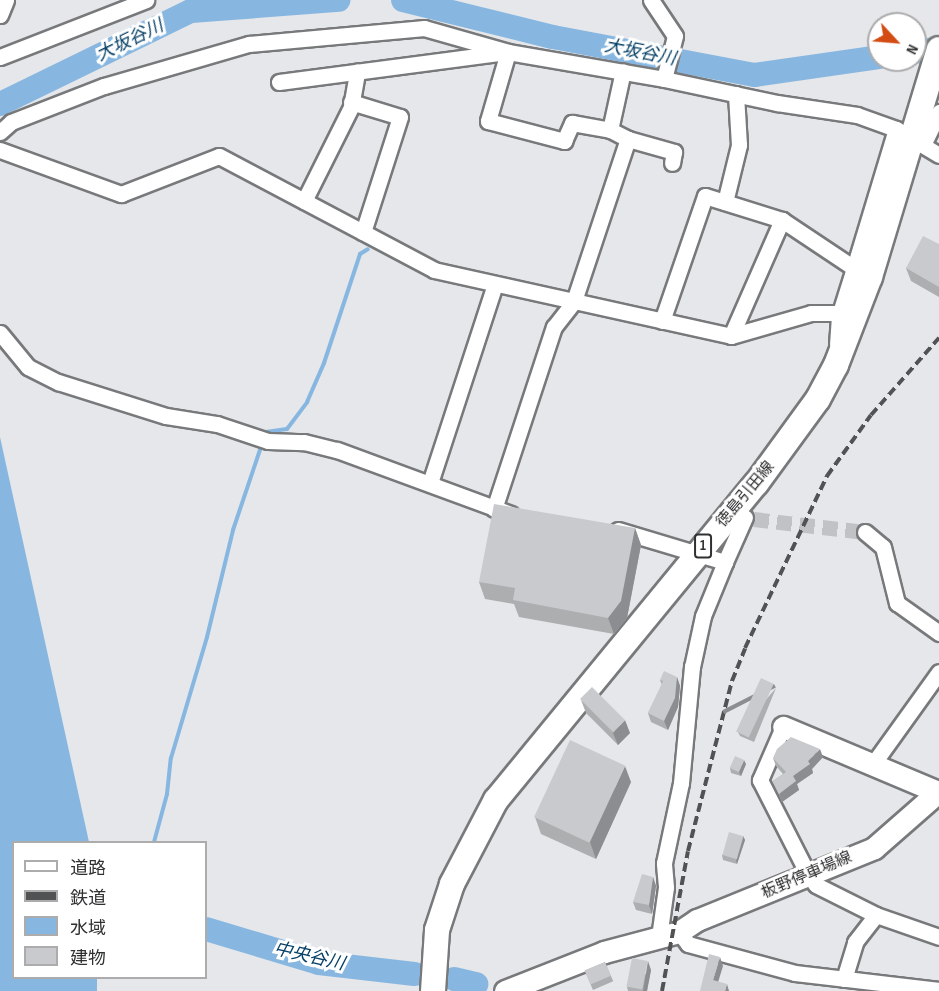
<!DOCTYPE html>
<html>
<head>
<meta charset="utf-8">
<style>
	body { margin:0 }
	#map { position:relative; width:939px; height:991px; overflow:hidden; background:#e5e7ea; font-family:"Sofia Sans Condensed","Noto Sans JP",sans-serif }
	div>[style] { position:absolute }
	.water>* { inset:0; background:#87b7e0 }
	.stream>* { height:4px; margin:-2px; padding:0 2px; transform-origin:2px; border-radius:2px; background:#87b7e0 }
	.river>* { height:24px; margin:-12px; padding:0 12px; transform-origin:12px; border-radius:12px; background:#87b7e0 }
	.minor-tunnel>* { height:15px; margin-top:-7.5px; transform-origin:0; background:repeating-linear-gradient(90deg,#c1c2c5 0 15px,transparent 0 23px) }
	.roads { filter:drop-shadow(2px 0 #77797b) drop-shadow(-2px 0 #77797b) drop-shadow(0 2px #77797b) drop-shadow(0 -2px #77797b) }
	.minor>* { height:15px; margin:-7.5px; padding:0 7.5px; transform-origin:7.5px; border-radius:7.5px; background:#fff }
	.secondary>* { height:21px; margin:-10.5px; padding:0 10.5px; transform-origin:10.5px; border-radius:10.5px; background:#fff }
	.primary>* { height:24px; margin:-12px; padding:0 12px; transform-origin:12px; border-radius:12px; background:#fff }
	.rail>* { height:4px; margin-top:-2px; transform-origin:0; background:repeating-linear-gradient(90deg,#515254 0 9px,transparent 0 13.5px) }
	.wall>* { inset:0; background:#acaeb0; transform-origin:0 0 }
	.shaded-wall>* { inset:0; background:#8c8d90; transform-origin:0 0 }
	.building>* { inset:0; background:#c8cacd; transform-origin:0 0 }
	span { translate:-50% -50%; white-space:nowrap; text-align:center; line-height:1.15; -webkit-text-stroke:6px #fff; paint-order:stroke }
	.shield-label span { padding:2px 4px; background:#fff; border:2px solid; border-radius:4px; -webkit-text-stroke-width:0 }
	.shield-label { font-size:15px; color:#2f3031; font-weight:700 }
	.street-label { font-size:16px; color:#2f3031 }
	.water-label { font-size:18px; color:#084268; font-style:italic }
	.legend { position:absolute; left:12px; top:841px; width:195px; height:138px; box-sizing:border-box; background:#fff; border:2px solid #acacad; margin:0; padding:8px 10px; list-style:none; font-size:18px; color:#2f3031 }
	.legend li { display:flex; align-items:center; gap:12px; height:30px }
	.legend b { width:30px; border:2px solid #acacad }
	.north { position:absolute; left:867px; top:12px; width:60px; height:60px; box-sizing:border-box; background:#fff; border:2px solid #acacad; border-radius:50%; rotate:116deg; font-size:16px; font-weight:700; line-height:24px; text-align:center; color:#2f3031 }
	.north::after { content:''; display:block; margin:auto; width:21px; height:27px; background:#d24c13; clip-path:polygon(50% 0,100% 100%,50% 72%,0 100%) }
</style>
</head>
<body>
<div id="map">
	<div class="water">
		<i style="clip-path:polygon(0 437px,89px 842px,14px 842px,14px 978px,97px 978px,97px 991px,0 991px)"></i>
	</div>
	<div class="stream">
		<i style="left:264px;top:437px;width:5px;rotate:-68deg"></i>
		<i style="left:266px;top:432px;width:21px;rotate:-8deg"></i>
		<i style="left:287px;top:429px;width:34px;rotate:-53deg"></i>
		<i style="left:307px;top:402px;width:43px;rotate:-66.4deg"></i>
		<i style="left:324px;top:363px;width:115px;rotate:-71.7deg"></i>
		<i style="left:360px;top:254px;width:9px;rotate:-32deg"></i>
		<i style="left:154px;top:842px;width:50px;rotate:-74.8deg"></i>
		<i style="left:167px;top:794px;width:36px;rotate:-84deg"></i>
		<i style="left:171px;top:758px;width:126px;rotate:-73.4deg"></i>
		<i style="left:207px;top:637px;width:110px;rotate:-76.3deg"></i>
		<i style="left:233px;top:530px;width:91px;rotate:-71.4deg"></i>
	</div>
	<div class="river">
		<i style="left:403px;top:0;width:154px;rotate:13.9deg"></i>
		<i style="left:553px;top:37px;width:205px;rotate:10.7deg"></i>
		<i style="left:754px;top:75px;width:126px;rotate:-8.2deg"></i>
		<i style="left:915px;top:52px;width:24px;rotate:-9deg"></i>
		<i style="left:0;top:104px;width:212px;rotate:-26deg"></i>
		<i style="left:191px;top:11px;width:148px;rotate:-4.3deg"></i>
		<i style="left:206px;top:929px;width:118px;rotate:16.7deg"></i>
		<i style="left:319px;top:963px;width:96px;rotate:6.6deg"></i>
		<i style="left:454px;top:979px;width:23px;rotate:13deg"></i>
	</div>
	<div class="minor-tunnel">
		<i style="left:754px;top:519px;width:112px;rotate:6.7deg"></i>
	</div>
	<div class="roads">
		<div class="minor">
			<i style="left:651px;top:0;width:43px;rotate:56.3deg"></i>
			<i style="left:675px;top:36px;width:44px;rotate:104.3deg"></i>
			<i style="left:664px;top:79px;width:116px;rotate:12deg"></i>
			<i style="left:777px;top:103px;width:81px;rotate:8.5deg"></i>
			<i style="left:857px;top:115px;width:41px;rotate:19.7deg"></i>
			<i style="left:896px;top:129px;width:50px;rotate:31.2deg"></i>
			<i style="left:0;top:15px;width:16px;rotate:-68deg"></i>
			<i style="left:0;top:57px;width:157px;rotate:-21.3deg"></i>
			<i style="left:279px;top:82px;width:231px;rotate:-7.5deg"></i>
			<i style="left:508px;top:52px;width:158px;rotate:9.8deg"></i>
			<i style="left:351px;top:102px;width:51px;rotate:17deg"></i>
			<i style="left:400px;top:117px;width:121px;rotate:107.8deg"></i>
			<i style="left:0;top:132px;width:15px;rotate:-42deg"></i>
			<i style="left:11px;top:122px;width:100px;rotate:-21.2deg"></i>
			<i style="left:104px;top:86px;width:151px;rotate:-16.2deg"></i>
			<i style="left:249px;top:44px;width:176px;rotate:-5.2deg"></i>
			<i style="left:424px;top:28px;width:87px;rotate:15.9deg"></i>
			<i style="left:508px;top:52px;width:72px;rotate:106.2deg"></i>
			<i style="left:488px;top:121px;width:79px;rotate:14.7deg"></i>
			<i style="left:564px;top:141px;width:20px;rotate:-66deg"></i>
			<i style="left:572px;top:123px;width:39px;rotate:10deg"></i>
			<i style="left:628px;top:139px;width:48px;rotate:15.8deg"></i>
			<i style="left:674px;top:152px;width:11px;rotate:100deg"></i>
			<i style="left:923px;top:145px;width:37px;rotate:-64deg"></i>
			<i style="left:0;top:150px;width:129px;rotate:20deg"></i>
			<i style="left:121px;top:194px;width:105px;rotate:-21.2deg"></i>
			<i style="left:219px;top:156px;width:243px;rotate:27.9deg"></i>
			<i style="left:434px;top:270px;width:304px;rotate:12.5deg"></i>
			<i style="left:731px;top:336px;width:83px;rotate:-16deg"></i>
			<i style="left:811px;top:313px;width:22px"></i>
			<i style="left:833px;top:313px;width:7px;rotate:27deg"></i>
			<i style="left:839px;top:316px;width:28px;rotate:94deg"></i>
			<i style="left:304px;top:201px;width:105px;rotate:-63.4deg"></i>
			<i style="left:351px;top:107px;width:36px;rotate:-80deg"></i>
			<i style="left:725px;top:202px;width:59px;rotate:-76.2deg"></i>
			<i style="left:739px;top:145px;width:51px;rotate:-93.4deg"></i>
			<i style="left:854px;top:268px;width:145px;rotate:-73.2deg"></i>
			<i style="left:662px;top:321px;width:132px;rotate:-71deg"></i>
			<i style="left:705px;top:196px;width:81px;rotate:17.3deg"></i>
			<i style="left:782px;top:220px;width:87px;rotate:33.7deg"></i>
			<i style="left:854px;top:268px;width:50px;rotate:107.4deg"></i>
			<i style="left:0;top:333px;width:44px;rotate:50.5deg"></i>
			<i style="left:28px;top:367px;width:34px;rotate:27deg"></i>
			<i style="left:58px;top:382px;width:113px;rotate:17.5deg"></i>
			<i style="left:166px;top:416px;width:52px;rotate:8.9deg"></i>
			<i style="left:217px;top:424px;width:54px;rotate:18.4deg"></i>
			<i style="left:268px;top:441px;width:36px;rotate:2deg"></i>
			<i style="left:304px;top:442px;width:34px;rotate:14deg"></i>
			<i style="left:337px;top:450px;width:185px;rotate:20.2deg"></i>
			<i style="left:731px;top:336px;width:127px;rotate:-66.3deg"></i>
			<i style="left:430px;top:483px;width:209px;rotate:-71.9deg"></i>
			<i style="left:494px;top:509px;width:192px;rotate:-71.8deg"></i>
			<i style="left:554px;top:327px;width:33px;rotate:-52deg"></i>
			<i style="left:574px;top:301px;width:171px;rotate:-71.6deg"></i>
			<i style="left:628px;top:139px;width:20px;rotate:-153deg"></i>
			<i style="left:610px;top:130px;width:60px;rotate:-77.6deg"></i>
			<i style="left:618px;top:530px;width:112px;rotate:16.7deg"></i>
			<i style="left:725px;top:562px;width:49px;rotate:-66deg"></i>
			<i style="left:865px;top:532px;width:23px;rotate:40deg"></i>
			<i style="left:883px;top:547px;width:58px;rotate:76deg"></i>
			<i style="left:897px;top:603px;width:52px;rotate:35.5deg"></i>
			<i style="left:783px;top:727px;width:58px;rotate:113.5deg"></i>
			<i style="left:760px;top:780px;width:108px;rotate:63deg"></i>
			<i style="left:809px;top:876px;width:11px;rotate:52deg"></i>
			<i style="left:816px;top:885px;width:67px;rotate:26.6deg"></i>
			<i style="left:876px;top:915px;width:67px;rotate:19.2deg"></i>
			<i style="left:873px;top:764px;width:113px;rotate:-54.3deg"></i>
			<i style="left:679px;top:932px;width:15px;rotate:53deg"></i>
			<i style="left:688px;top:944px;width:111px;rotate:15.2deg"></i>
			<i style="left:795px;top:973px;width:145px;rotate:6.7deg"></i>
			<i style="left:659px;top:937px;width:50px;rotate:-82deg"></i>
			<i style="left:666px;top:887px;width:24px;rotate:-95deg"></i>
			<i style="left:664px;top:863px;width:82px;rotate:-78deg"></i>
			<i style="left:681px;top:783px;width:117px;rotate:-84.6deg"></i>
			<i style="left:692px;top:667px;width:52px;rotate:-77.8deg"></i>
			<i style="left:703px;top:616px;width:58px;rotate:-67.8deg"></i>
			<i style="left:844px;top:979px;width:39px;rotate:-73deg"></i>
			<i style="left:855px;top:942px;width:34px;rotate:-52deg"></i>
		</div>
		<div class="secondary">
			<i style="left:505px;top:991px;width:106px;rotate:-21.5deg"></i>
			<i style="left:604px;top:952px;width:78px;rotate:-14.9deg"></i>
			<i style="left:679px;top:932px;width:22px;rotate:-34deg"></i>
			<i style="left:697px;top:920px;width:191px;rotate:-22.1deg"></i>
			<i style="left:874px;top:848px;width:85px;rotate:-41.2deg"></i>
			<i style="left:938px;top:792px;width:168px;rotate:-157.2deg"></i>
		</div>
		<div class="primary">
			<i style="left:433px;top:991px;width:61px;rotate:-86.2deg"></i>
			<i style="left:437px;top:930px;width:48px;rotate:-71.9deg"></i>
			<i style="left:452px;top:884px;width:95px;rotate:-62.4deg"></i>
			<i style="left:496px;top:800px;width:409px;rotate:-50.6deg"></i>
			<i style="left:756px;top:484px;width:105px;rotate:-53.9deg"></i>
			<i style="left:818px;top:399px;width:38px;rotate:-62deg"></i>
			<i style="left:836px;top:365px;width:94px;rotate:-68.9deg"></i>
			<i style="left:870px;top:277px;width:238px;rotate:-73.2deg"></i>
		</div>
	</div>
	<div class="rail">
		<i style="left:662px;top:991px;width:142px;rotate:-79.5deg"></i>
		<i style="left:688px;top:851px;width:176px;rotate:-75.5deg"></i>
		<i style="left:732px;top:681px;width:35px;rotate:-68deg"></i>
		<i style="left:745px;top:648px;width:191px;rotate:-64.5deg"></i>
		<i style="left:827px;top:476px;width:75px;rotate:-54.2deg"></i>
		<i style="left:871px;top:415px;width:103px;rotate:-48.6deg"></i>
	</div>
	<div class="wall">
		<i style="clip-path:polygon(939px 244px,939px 297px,911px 281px,906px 268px)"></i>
		<i style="clip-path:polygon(635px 528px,641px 545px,627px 618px,614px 634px,519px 617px,514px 604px,485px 599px,479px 582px)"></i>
		<i style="clip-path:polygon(677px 677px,680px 686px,678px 707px,668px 730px,651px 722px,648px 713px,662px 685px,660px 680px)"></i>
		<i style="clip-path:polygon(776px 688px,754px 742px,740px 736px,738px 732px)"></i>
		<i style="clip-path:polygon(581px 700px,630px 733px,618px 745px,586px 713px)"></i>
		<i style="clip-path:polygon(823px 757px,812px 769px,813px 773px,797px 784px,799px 790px,782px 802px,773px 781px,783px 774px,776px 766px,773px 758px)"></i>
		<i style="clip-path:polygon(746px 764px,741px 776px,731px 773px,730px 768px)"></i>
		<i style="clip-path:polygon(631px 782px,596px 859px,541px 834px,535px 817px)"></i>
		<i style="clip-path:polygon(743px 836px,745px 840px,737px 864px,723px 860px,722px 855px)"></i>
		<i style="clip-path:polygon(653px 877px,656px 886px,652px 914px,636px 910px,633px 902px)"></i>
		<i style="left:605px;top:962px;width:21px;height:22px;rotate:67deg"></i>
		<i style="clip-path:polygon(651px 970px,647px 991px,628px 991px,627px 987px)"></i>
	</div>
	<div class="shaded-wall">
		<i style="clip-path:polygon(635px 528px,641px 545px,627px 618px,614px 634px,608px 618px)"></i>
		<i style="clip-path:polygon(677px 677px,680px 686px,678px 707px,668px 730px,664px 721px)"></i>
		<i style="left:774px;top:684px;width:4px;height:58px;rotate:63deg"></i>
		<i style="clip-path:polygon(625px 720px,630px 733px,618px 745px,613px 733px)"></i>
		<i style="clip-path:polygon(820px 749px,823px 757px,812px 769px,813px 773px,797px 784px,799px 790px,782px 802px,779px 794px,793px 776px)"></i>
		<i style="clip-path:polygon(744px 760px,746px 764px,741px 776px,739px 772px)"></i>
		<i style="clip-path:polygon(625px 766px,631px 782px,596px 859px,590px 842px)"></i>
		<i style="clip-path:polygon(743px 836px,745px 840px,737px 864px,736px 860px)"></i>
		<i style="clip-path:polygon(653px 877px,656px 886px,652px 914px,649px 905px)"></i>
		<i style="clip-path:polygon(720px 957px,723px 966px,716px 989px,713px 980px)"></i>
		<i style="clip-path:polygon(648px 961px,651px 970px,647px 991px,643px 991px)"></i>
		<i style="clip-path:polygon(727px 984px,729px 991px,725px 991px)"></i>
	</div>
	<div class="building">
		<i style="clip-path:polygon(923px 236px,939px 244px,939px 287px,906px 268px)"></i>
		<i style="clip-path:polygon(494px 504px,635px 528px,621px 601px,608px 618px,513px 600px,515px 588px,479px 582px)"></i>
		<i style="clip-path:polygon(664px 671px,677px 677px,675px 698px,664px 721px,648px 713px,663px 681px,660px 680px)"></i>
		<i style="left:761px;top:678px;width:14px;height:59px;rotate:25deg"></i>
		<i style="left:592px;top:687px;width:47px;height:17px;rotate:45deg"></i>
		<i style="clip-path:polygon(791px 737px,820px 749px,808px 761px,810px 764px,793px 776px,796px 781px,779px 794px,773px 781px,786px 772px,773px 758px,777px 749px)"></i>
		<i style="left:570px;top:740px;width:61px;height:85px;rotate:25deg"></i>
		<i style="left:735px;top:756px;width:10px;height:13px;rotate:24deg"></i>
		<i style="left:729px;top:832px;width:15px;height:24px;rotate:16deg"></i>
		<i style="clip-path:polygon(642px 874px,653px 877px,649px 905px,633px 902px)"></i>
		<i style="clip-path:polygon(709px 954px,720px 957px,713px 980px,727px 984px,725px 991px,700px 991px)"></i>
		<i style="left:632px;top:958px;width:16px;height:29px;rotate:11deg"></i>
		<i style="left:605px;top:962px;width:15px;height:22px;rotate:67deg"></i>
	</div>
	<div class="shield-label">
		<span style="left:703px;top:546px">1</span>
	</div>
	<div class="street-label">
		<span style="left:746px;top:495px;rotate:-50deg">徳島引田線</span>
		<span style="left:807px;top:876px;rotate:-23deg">板野停車場線</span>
	</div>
	<div class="water-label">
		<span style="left:130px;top:41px;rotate:-26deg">大坂谷川</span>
		<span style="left:640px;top:53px;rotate:11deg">大坂谷川</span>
		<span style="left:309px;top:957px;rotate:13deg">中央谷川</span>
	</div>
	<ul class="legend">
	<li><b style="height:8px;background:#fff"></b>道路</li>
	<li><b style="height:8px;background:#515254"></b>鉄道</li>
	<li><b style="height:16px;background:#87b7e0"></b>水域</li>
	<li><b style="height:16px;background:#c8cacd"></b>建物</li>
	</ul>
	<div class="north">N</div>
</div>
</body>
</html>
